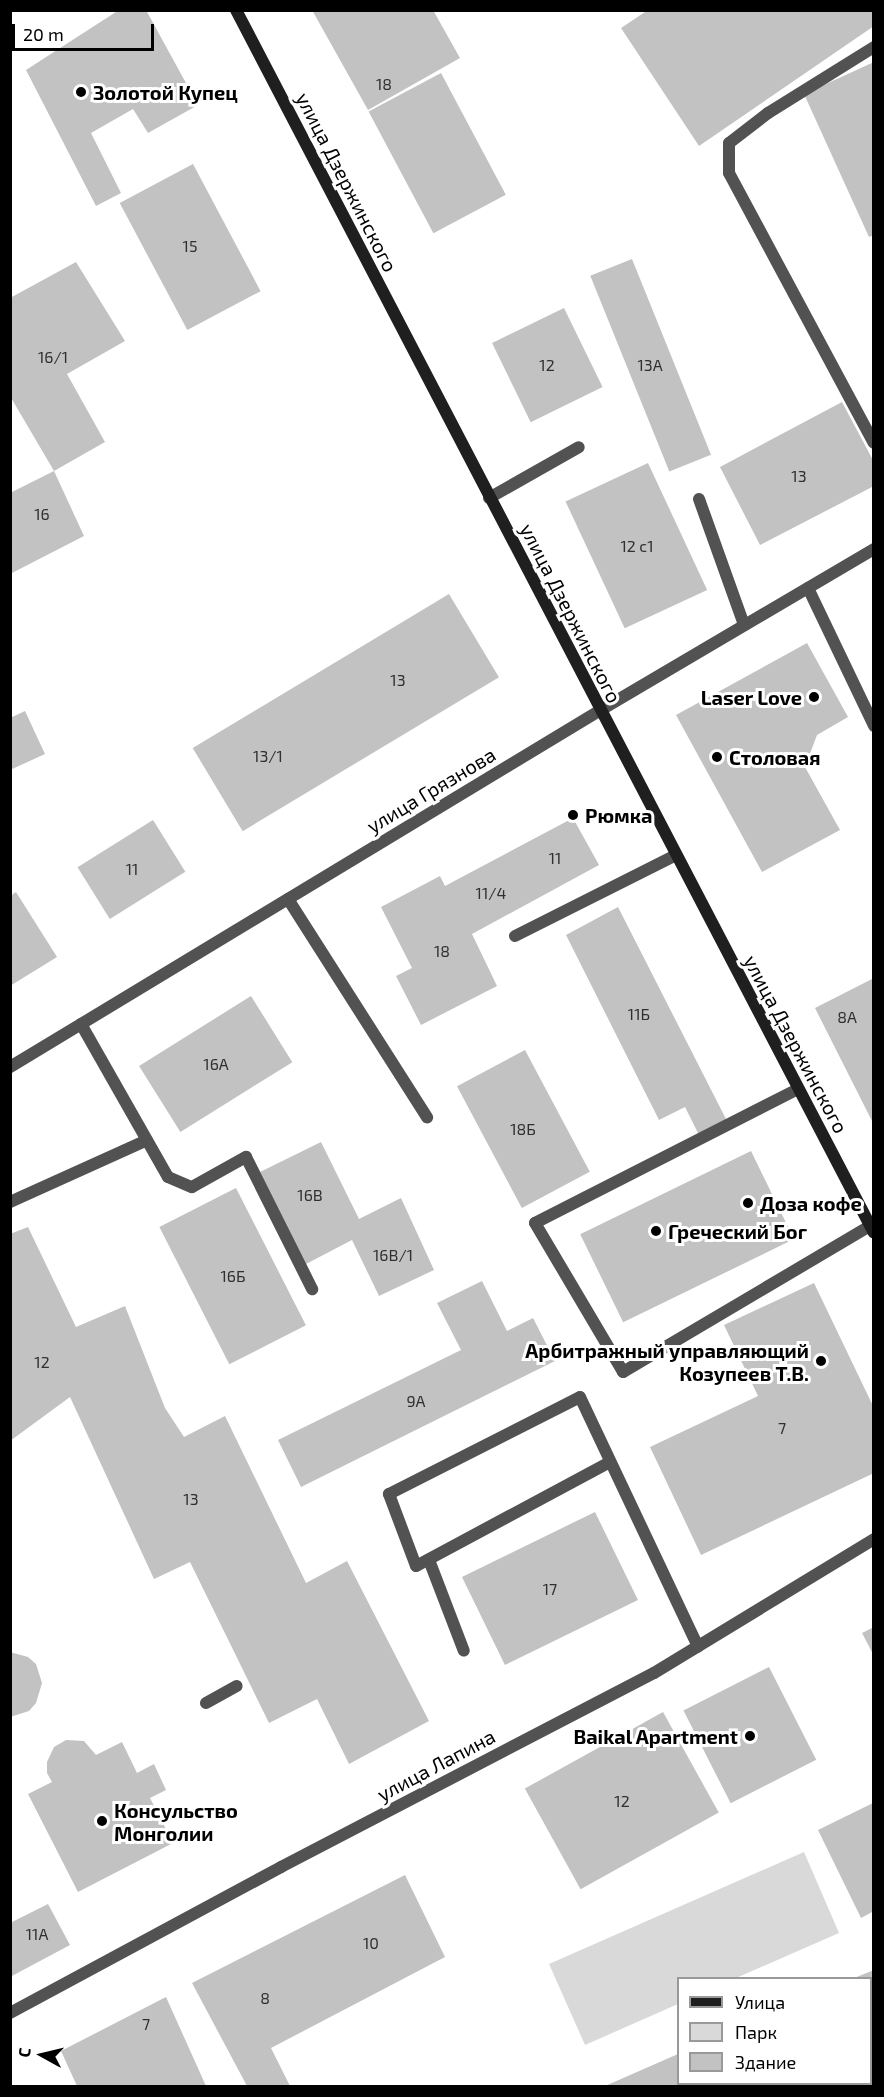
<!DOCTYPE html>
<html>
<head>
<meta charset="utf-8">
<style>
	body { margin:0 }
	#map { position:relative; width:884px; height:2097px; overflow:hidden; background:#fff; font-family:"Exo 2",sans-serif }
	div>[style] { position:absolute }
	.green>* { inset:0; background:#d9d9d9 }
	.building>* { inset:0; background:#c2c2c2; transform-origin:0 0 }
	.service>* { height:12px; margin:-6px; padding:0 6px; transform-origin:6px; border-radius:6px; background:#525252 }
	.minor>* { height:12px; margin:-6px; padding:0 6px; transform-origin:6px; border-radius:6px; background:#525252 }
	.secondary>* { height:12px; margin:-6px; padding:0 6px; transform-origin:6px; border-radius:6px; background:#1f1f1f }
	.dots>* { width:16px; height:16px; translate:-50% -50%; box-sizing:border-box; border:3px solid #fff; border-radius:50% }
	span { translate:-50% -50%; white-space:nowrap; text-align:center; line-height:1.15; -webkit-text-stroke:6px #fff; paint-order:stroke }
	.number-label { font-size:16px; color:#303030 }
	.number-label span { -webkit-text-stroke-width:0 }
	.poi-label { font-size:20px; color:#000; font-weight:700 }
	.left { translate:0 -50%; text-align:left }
	.right { translate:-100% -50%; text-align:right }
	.street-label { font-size:20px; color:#000 }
	.frame { position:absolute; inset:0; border:12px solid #000; pointer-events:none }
	.legend { position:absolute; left:677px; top:1977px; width:195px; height:108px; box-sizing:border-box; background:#fff; border:2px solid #999; margin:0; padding:8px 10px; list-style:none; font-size:18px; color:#000 }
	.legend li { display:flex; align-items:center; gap:12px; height:30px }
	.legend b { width:30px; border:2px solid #999 }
	.north { position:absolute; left:12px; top:2025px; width:60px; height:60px; -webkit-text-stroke:4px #fff; paint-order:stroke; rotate:278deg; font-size:16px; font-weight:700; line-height:24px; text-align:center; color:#000 }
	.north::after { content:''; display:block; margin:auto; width:21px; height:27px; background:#000; clip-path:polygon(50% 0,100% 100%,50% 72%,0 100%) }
	.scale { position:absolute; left:12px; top:24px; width:142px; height:27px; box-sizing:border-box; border:3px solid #000; border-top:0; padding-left:8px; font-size:18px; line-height:21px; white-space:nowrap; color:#000; -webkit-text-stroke:4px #fff; paint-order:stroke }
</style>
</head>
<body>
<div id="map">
	<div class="green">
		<i style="clip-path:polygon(804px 1852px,839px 1933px,736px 1978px,678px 1978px,678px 2004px,585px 2045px,549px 1964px)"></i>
	</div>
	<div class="building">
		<i style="clip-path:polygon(119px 10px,146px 10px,198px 105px,148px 133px,133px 109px,91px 133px,121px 193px,96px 206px,26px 70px)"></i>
		<i style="clip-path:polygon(312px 10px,433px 10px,460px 58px,368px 110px)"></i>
		<i style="clip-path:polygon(648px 10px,874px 10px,874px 26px,699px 146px,621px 28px)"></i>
		<i style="clip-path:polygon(874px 62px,874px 235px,869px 237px,804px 94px)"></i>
		<i style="left:441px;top:73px;width:138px;height:82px;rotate:62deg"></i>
		<i style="left:193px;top:164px;width:144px;height:83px;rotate:62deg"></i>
		<i style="left:632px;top:259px;width:211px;height:45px;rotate:68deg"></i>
		<i style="clip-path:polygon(76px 262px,125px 341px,67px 374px,105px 442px,54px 471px,10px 396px,10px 298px)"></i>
		<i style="left:564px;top:308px;width:88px;height:80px;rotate:64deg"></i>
		<i style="clip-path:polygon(842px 402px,874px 462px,874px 486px,760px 545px,720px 467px)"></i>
		<i style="left:648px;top:463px;width:140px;height:91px;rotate:65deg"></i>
		<i style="clip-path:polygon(54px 471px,84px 536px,10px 574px,10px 493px)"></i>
		<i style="left:449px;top:594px;width:97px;height:299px;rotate:59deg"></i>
		<i style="clip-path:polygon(807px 643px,848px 717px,817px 735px,805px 767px,840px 830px,762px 872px,676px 715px)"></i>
		<i style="clip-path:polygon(25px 711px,45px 754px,10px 770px,10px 718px)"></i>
		<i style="clip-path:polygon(573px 818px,599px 865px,472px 934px,497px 986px,421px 1025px,396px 976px,412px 968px,381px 907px,440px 876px,445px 886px)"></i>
		<i style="left:153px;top:820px;width:61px;height:89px;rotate:58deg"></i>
		<i style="clip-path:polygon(16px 892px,57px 957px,10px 986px,10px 896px)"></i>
		<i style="clip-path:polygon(618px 907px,727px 1121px,699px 1135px,685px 1107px,659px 1120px,566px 935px)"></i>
		<i style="clip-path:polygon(874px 978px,874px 1125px,815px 1008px)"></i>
		<i style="left:251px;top:996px;width:78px;height:132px;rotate:58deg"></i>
		<i style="left:525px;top:1050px;width:138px;height:77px;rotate:62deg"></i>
		<i style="clip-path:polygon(321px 1142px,359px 1219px,401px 1198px,434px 1270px,379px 1296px,352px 1240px,306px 1264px,260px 1172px)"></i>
		<i style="left:751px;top:1151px;width:98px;height:190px;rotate:64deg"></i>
		<i style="left:236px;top:1188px;width:154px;height:86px;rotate:63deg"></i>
		<i style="clip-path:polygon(28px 1227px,76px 1327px,125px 1306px,165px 1408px,184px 1437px,225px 1416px,306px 1583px,347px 1561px,429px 1721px,349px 1764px,317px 1699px,269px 1723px,190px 1562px,154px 1579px,70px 1397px,10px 1441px,10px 1234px)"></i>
		<i style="clip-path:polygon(482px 1281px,507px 1331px,533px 1318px,555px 1361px,301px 1487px,278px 1440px,461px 1350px,437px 1303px)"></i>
		<i style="clip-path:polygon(814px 1283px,874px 1408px,874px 1473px,701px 1555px,650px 1447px,758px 1396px,724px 1325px)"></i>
		<i style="left:595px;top:1512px;width:98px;height:148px;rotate:64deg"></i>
		<i style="clip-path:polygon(874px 1627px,874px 1656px,862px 1633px)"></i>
		<i style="clip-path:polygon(10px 1652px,28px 1657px,36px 1664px,42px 1683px,36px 1703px,29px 1711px,10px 1717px)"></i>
		<i style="left:769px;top:1667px;width:104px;height:96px;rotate:63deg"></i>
		<i style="left:663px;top:1712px;width:115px;height:158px;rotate:61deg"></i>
		<i style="clip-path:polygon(66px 1740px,84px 1741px,96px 1755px,122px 1742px,137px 1773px,154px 1764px,166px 1790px,150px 1798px,173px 1843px,78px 1892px,28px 1794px,52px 1782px,47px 1773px,47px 1762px,54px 1747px)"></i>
		<i style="clip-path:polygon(873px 1803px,874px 1911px,861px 1918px,818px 1830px)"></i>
		<i style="clip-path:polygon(405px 1875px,445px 1957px,271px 2048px,290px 2086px,247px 2086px,192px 1983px)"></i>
		<i style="clip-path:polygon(48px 1904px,70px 1945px,10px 1977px,10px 1923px)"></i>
		<i style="clip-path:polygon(874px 1970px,874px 2069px,870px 2071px,870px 1978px,854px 1978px)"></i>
		<i style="clip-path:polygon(166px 1997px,206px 2086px,77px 2086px,61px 2051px)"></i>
		<i style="clip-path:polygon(678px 2054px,678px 2084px,844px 2084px,838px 2086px,605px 2086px)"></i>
	</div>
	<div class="service">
		<i style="left:874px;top:47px;width:125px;rotate:148.1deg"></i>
		<i style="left:768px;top:113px;width:49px;rotate:142.4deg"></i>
		<i style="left:729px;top:143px;width:30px;rotate:90deg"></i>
		<i style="left:729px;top:173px;width:306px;rotate:61.8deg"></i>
		<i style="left:489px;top:498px;width:103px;rotate:-29.5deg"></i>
		<i style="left:699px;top:499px;width:134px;rotate:70.3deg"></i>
		<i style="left:808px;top:588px;width:153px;rotate:64.4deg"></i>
		<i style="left:288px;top:899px;width:259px;rotate:57.5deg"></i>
		<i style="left:515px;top:936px;width:180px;rotate:-26.7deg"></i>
		<i style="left:81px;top:1024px;width:176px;rotate:60.4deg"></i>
		<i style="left:168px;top:1177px;width:26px;rotate:23deg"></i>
		<i style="left:192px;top:1187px;width:62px;rotate:-29.1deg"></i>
		<i style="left:246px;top:1157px;width:148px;rotate:63.4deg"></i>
		<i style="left:798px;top:1089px;width:295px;rotate:153deg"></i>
		<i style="left:535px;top:1223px;width:173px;rotate:59.4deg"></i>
		<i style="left:623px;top:1372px;width:287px;rotate:-30.6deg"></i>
		<i style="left:10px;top:1202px;width:150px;rotate:-24.3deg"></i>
		<i style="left:610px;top:1462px;width:220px;rotate:151.8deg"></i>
		<i style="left:416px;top:1566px;width:77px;rotate:-110.6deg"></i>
		<i style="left:389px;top:1494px;width:214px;rotate:-26.9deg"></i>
		<i style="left:580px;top:1397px;width:276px;rotate:64.7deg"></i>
		<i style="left:429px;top:1560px;width:97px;rotate:69deg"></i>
		<i style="left:206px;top:1703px;width:35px;rotate:-29deg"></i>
	</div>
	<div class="minor">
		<i style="left:10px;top:1067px;width:688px;rotate:-31.15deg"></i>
		<i style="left:599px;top:711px;width:319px;rotate:-30.5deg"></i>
		<i style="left:10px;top:2013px;width:308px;rotate:-28.3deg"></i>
		<i style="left:281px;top:1867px;width:420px;rotate:-27.5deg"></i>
		<i style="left:654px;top:1673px;width:258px;rotate:-31.3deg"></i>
	</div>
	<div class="secondary">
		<i style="left:236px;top:10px;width:1379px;rotate:62.45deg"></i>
	</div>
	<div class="dots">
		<i style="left:81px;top:92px;background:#000"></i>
		<i style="left:814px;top:697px;background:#000"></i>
		<i style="left:717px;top:757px;background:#000"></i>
		<i style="left:573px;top:815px;background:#000"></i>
		<i style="left:748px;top:1203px;background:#000"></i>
		<i style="left:656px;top:1231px;background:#000"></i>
		<i style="left:821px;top:1361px;background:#000"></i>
		<i style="left:750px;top:1736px;background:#000"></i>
		<i style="left:102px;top:1821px;background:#000"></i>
	</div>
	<div class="number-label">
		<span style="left:384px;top:84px">18</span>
		<span style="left:190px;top:246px">15</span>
		<span style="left:53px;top:357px">16/1</span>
		<span style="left:547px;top:365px">12</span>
		<span style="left:650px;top:365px">13А</span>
		<span style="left:799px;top:476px">13</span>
		<span style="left:42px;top:514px">16</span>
		<span style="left:637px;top:546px">12 с1</span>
		<span style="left:398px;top:680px">13</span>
		<span style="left:268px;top:756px">13/1</span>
		<span style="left:555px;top:858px">11</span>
		<span style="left:132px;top:869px">11</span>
		<span style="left:491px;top:893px">11/4</span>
		<span style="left:442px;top:951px">18</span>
		<span style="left:639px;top:1014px">11Б</span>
		<span style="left:847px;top:1017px">8А</span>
		<span style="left:216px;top:1064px">16А</span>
		<span style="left:523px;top:1129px">18Б</span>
		<span style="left:310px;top:1195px">16В</span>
		<span style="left:393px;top:1255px">16В/1</span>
		<span style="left:233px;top:1276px">16Б</span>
		<span style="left:42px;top:1362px">12</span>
		<span style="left:416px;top:1401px">9А</span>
		<span style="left:782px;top:1428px">7</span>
		<span style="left:191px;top:1499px">13</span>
		<span style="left:550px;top:1589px">17</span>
		<span style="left:622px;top:1801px">12</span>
		<span style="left:37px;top:1934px">11А</span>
		<span style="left:371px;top:1943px">10</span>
		<span style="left:265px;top:1998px">8</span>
		<span style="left:146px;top:2024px">7</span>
	</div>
	<div class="poi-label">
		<span class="left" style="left:93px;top:92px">Золотой Купец</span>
		<span class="right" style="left:802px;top:697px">Laser Love</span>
		<span class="left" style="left:729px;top:757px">Столовая</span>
		<span class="left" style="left:585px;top:815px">Рюмка</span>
		<span class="left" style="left:760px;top:1203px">Доза кофе</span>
		<span class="left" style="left:668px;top:1231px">Греческий Бог</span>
		<span class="right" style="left:809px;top:1362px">Арбитражный управляющий<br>Козупеев Т.В.</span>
		<span class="right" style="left:738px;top:1736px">Baikal Apartment</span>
		<span class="left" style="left:114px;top:1822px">Консульство<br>Монголии</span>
	</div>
	<div class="street-label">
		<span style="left:347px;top:182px;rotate:63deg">улица Дзержинского</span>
		<span style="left:571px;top:613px;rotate:63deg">улица Дзержинского</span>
		<span style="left:431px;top:790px;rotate:-31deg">улица Грязнова</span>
		<span style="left:796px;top:1044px;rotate:62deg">улица Дзержинского</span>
		<span style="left:436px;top:1765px;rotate:-28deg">улица Лапина</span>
	</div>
	<div class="frame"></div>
	<ul class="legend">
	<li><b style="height:8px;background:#1f1f1f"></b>Улица</li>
	<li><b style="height:16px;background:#d9d9d9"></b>Парк</li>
	<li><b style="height:16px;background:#c2c2c2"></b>Здание</li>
	</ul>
	<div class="north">С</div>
	<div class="scale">20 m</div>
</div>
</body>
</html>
